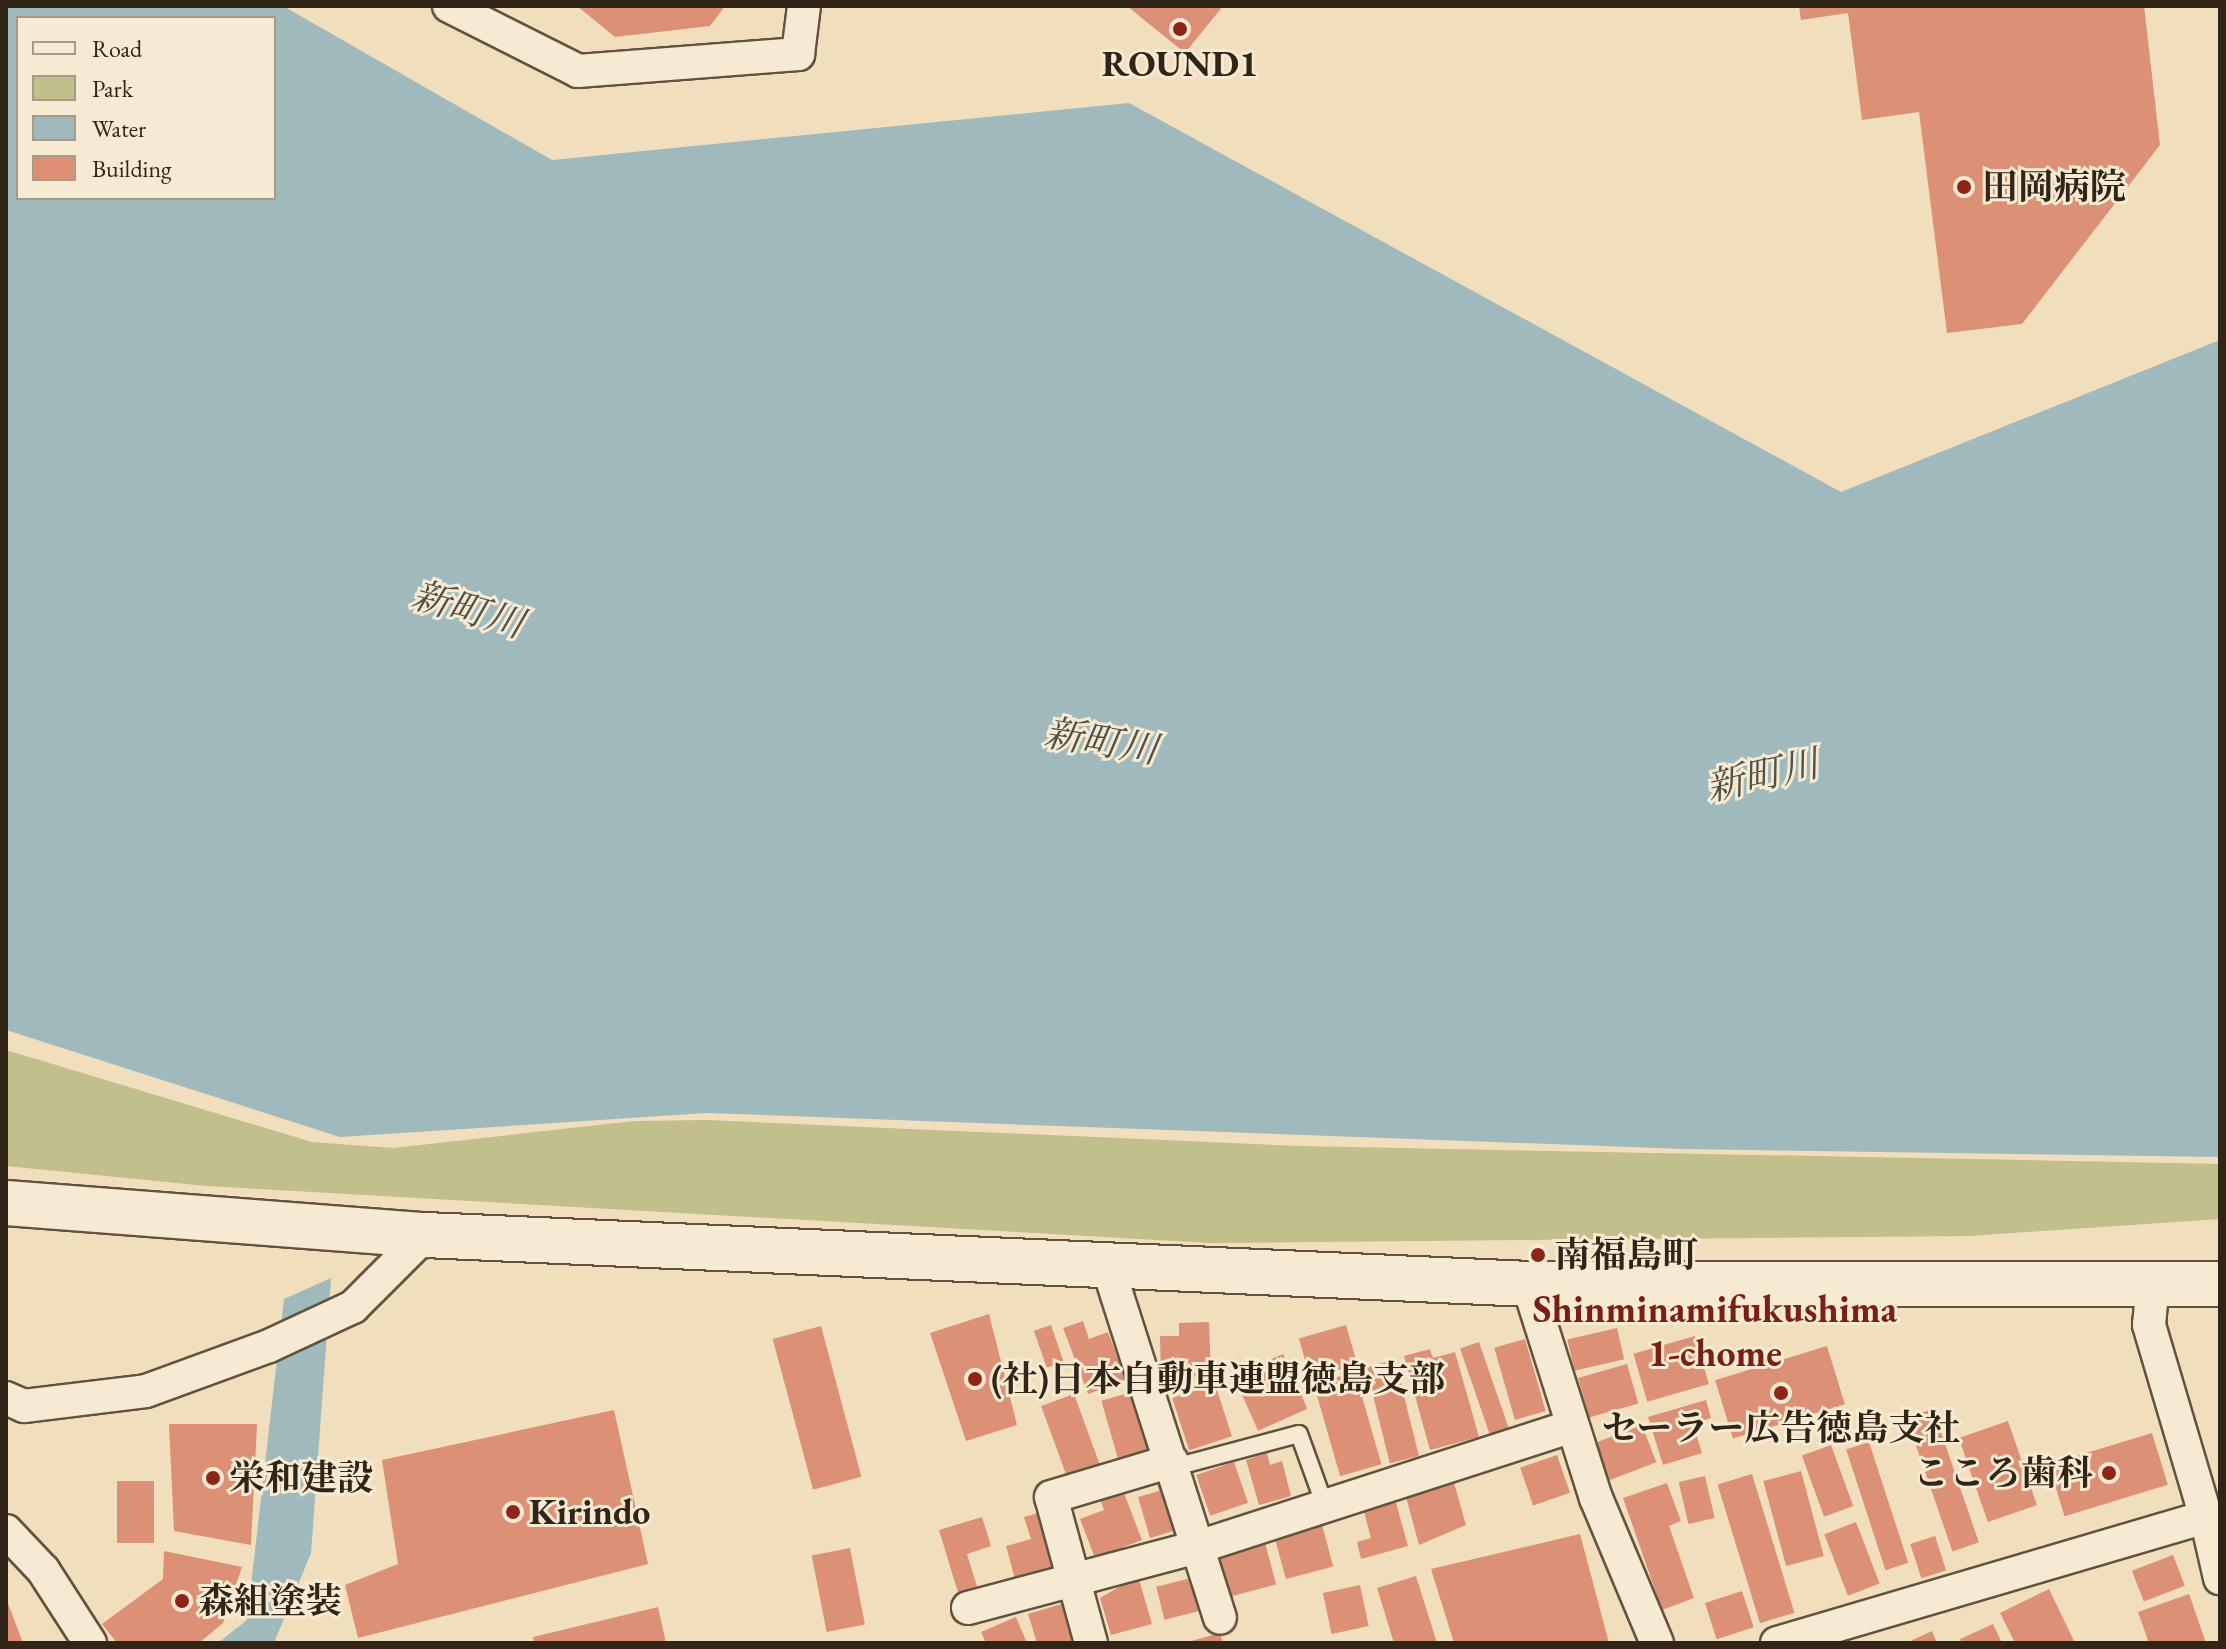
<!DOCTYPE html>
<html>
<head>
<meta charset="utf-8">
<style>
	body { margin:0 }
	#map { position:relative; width:2226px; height:1649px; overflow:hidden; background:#f1debc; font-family:"EB Garamond","Noto Serif JP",serif }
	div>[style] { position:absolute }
	.green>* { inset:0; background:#c1bf8c }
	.water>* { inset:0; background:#a0b9bc }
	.building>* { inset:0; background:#dc9076; transform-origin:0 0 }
	.roads { filter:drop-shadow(2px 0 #605340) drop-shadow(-2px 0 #605340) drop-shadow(0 2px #605340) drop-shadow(0 -2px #605340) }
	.lane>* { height:16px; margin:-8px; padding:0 8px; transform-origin:8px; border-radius:8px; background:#f6ead3 }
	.street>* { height:32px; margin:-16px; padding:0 16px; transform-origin:16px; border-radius:16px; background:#f6ead3 }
	.secondary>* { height:44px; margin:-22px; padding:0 22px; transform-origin:22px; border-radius:22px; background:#f6ead3 }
	.dots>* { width:22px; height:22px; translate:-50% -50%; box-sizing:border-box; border:4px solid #f6ead3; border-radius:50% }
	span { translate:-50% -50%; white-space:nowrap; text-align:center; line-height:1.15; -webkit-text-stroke:6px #f6ead3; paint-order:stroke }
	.poi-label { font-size:36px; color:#302516; font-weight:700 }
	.left { translate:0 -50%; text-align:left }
	.right { translate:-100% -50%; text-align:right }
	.water-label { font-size:38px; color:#525148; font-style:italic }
	.neighbourhood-label { font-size:38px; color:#7a1f14; font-weight:700 }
	.frame { position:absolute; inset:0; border:8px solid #302516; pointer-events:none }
	.legend { position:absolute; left:16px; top:16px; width:260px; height:184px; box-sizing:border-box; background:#f6ead3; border:2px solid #a79b87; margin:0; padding:10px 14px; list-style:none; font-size:24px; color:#302516 }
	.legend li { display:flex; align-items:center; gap:16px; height:40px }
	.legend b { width:40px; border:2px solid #a79b87 }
</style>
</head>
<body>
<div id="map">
	<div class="green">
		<i style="clip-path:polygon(6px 1050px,312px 1142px,393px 1148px,634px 1121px,707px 1120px,1300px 1146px,2220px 1164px,2220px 1219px,1969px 1236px,1210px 1243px,206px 1186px,6px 1166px)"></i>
	</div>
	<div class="water">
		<i style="clip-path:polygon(evenodd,6px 6px,283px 6px,552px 160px,1129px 103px,1841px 492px,2220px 340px,2220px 1157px,1684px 1149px,707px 1113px,340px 1137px,6px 1030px,6px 6px,18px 18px,274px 18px,274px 198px,18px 198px,18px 18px)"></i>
		<i style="clip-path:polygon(331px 1278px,311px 1553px,274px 1643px,218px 1643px,247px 1620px,284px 1299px)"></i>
	</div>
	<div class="building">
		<i style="clip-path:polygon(577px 6px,725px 6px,710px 26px,615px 37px)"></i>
		<i style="clip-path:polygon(1127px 6px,1223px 6px,1185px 53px)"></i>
		<i style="clip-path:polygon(1799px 6px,2144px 6px,2160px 145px,2022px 324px,1947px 333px,1919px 112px,1862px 120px,1848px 13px,1801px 20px)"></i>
		<i style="clip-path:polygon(989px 1314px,1017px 1425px,966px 1441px,930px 1333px)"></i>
		<i style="clip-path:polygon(1083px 1321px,1089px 1339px,1108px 1332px,1126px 1380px,1088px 1394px,1063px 1328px)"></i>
		<i style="clip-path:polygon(1209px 1322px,1211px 1376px,1161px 1378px,1160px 1336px,1179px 1336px,1179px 1323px)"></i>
		<i style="left:1051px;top:1325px;width:39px;height:18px;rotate:71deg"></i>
		<i style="left:1346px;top:1325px;width:41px;height:49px;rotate:74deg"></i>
		<i style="left:821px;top:1326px;width:156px;height:50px;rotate:75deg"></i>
		<i style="left:1617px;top:1328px;width:32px;height:51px;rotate:77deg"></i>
		<i style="left:1695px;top:1336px;width:50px;height:64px;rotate:74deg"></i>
		<i style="left:1525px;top:1339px;width:75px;height:32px;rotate:74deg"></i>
		<i style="left:1479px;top:1342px;width:95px;height:20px;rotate:71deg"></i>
		<i style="left:1827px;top:1346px;width:61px;height:117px;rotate:73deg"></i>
		<i style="clip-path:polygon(1430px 1349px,1433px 1358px,1455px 1352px,1479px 1437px,1430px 1450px,1404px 1356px)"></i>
		<i style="left:1283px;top:1354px;width:60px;height:54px;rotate:66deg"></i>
		<i style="left:1395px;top:1360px;width:99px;height:30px;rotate:76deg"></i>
		<i style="left:1627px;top:1364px;width:41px;height:51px;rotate:74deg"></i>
		<i style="left:1355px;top:1372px;width:96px;height:43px;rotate:74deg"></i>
		<i style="left:1215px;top:1384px;width:55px;height:45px;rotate:72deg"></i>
		<i style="left:1135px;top:1391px;width:69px;height:35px;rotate:74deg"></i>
		<i style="left:1074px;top:1394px;width:77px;height:35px;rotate:70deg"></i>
		<i style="clip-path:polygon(1706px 1400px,1711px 1418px,1693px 1424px,1702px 1453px,1663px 1465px,1648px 1417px)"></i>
		<i style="left:1933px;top:1409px;width:141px;height:28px;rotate:71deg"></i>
		<i style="clip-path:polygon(614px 1410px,648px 1564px,358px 1638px,345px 1585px,398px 1564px,382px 1460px)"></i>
		<i style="left:2008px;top:1421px;width:89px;height:52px;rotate:71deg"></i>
		<i style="clip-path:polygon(169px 1424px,257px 1424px,251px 1545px,174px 1531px)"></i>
		<i style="left:1642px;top:1425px;width:40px;height:51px;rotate:69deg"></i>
		<i style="left:2152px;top:1433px;width:54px;height:108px;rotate:73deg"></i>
		<i style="left:1869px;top:1442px;width:127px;height:24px;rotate:72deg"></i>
		<i style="left:1831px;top:1445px;width:65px;height:31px;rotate:70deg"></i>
		<i style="clip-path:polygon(1267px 1453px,1270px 1465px,1282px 1461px,1291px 1496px,1259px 1505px,1246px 1460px)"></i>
		<i style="left:1557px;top:1455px;width:40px;height:39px;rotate:71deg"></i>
		<i style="left:1234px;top:1462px;width:43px;height:40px;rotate:71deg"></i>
		<i style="left:1801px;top:1471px;width:88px;height:39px;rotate:75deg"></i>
		<i style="left:1752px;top:1474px;width:145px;height:36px;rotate:73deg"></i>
		<i style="clip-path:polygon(1164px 1475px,1180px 1529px,1150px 1538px,1138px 1497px,1159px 1491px,1156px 1478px)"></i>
		<i style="left:1705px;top:1476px;width:43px;height:27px;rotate:77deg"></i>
		<i style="clip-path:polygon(1453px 1479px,1466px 1525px,1419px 1545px,1405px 1493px)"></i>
		<i style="left:117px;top:1481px;width:37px;height:62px"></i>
		<i style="clip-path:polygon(1667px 1483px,1681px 1521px,1669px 1526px,1694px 1598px,1662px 1610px,1623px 1498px)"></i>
		<i style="clip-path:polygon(1122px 1488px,1142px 1540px,1095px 1558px,1080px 1519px,1104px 1510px,1099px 1497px)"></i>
		<i style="clip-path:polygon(1395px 1499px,1408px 1546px,1361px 1559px,1357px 1542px,1371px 1538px,1363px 1508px)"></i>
		<i style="clip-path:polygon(1038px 1513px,1054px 1567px,1015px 1579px,1006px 1546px,1031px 1539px,1024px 1517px)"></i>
		<i style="clip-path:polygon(982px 1517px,991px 1546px,967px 1554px,979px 1593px,960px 1599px,939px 1530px)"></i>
		<i style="left:1321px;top:1521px;width:47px;height:49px;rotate:75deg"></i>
		<i style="left:1856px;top:1522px;width:66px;height:34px;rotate:69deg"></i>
		<i style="clip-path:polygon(1580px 1534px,1609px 1643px,1454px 1643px,1431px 1569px)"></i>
		<i style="left:1935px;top:1536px;width:36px;height:26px;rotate:72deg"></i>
		<i style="left:1264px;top:1539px;width:47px;height:48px;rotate:75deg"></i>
		<i style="left:850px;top:1548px;width:78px;height:39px;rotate:79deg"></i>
		<i style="clip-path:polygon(164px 1551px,242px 1567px,223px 1623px,199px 1643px,117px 1643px,102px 1624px,163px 1579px)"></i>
		<i style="left:2173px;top:1555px;width:33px;height:44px;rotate:69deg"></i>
		<i style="clip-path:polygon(1138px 1576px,1152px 1624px,1111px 1635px,1100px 1598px)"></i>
		<i style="clip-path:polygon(1416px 1576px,1437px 1643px,1394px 1643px,1377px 1588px)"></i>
		<i style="left:1195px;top:1577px;width:34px;height:40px;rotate:76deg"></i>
		<i style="left:1360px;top:1585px;width:42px;height:38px;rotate:78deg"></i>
		<i style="clip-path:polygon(2049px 1589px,2075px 1643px,2015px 1643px,2000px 1613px)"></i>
		<i style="left:1742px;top:1591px;width:38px;height:39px;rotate:72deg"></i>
		<i style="clip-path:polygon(2189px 1594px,2206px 1643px,2149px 1643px,2138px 1612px)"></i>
		<i style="clip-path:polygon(6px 1598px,23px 1643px,6px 1643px)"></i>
		<i style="clip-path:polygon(1068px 1602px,1079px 1641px,1037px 1643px,1028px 1614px)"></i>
		<i style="clip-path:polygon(658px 1607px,666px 1643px,534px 1643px,533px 1637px)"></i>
		<i style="clip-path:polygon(1016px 1617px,1027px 1643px,986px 1643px,981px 1632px)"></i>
		<i style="clip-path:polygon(1993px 1624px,2002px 1643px,1962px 1643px,1960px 1639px)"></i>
		<i style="clip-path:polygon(1932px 1631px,1937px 1643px,1906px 1643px)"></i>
		<i style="clip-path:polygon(1220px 1633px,1223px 1643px,1188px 1643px,1188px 1642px)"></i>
	</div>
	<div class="roads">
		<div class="lane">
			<i style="left:1175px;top:1467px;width:128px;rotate:-14.9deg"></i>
			<i style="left:1299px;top:1434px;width:77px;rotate:70.1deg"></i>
		</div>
		<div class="street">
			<i style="left:449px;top:6px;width:144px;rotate:26.7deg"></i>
			<i style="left:578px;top:71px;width:221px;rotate:-4.4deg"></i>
			<i style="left:798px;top:54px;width:48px;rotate:-82.9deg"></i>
			<i style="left:1108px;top:1267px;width:368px;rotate:72.3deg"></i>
			<i style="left:2153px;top:1282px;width:43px;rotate:95.3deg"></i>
			<i style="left:2149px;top:1325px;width:200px;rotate:73.5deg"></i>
			<i style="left:1528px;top:1284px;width:225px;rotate:72.4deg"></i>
			<i style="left:1596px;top:1498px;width:157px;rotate:67.2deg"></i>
			<i style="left:6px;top:1398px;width:20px;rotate:24deg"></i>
			<i style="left:24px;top:1406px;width:123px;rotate:-7deg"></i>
			<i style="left:146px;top:1391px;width:131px;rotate:-20.1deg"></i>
			<i style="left:269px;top:1346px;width:93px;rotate:-24.9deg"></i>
			<i style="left:353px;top:1307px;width:102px;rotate:-45deg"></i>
			<i style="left:6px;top:1531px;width:54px;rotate:46.5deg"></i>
			<i style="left:43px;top:1570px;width:87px;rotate:57.2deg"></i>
			<i style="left:968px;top:1608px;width:241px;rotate:-14.9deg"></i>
			<i style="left:1201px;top:1546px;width:390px;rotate:-17.9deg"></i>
			<i style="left:1091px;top:1643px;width:151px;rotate:-105.3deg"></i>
			<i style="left:1051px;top:1497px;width:126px;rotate:-16.6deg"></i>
			<i style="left:1777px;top:1643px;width:447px;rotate:-16.4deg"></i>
			<i style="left:2206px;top:1517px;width:63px;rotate:77.1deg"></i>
		</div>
		<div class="secondary">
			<i style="left:6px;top:1203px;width:420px;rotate:4.4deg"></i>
			<i style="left:425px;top:1235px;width:1104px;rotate:2.54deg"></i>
			<i style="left:1528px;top:1284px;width:692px"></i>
		</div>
	</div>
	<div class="dots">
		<i style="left:1180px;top:29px;background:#8f2418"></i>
		<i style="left:1964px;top:187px;background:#8f2418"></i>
		<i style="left:1538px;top:1255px;background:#8f2418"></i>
		<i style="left:975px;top:1379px;background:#8f2418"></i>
		<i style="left:1781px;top:1393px;background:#8f2418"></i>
		<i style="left:2109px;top:1473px;background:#8f2418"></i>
		<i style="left:213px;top:1478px;background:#8f2418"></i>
		<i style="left:513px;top:1512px;background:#8f2418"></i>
		<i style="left:182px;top:1601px;background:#8f2418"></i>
	</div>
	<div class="poi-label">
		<span style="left:1180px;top:64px">ROUND1</span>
		<span class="left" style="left:1982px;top:187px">田岡病院</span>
		<span class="left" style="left:1554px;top:1255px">南福島町</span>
		<span class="left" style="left:991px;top:1379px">(社)日本自動車連盟徳島支部</span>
		<span style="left:1781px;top:1428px">セーラー広告徳島支社</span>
		<span class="right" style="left:2093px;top:1473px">こころ歯科</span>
		<span class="left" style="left:229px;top:1478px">栄和建設</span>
		<span class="left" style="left:529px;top:1512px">Kirindo</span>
		<span class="left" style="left:198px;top:1601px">森組塗装</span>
	</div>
	<div class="water-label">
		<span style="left:468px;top:609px;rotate:16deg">新町川</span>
		<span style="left:1101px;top:741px;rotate:9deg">新町川</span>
		<span style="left:1762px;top:775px;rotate:-13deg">新町川</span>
	</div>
	<div class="neighbourhood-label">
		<span style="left:1715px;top:1331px">Shinminamifukushima<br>1-chome</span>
	</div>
	<div class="frame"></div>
	<ul class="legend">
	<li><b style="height:10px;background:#f6ead3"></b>Road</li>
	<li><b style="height:22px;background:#c1bf8c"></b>Park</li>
	<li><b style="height:22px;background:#a0b9bc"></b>Water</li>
	<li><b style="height:22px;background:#dc9076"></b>Building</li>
	</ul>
</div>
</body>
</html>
